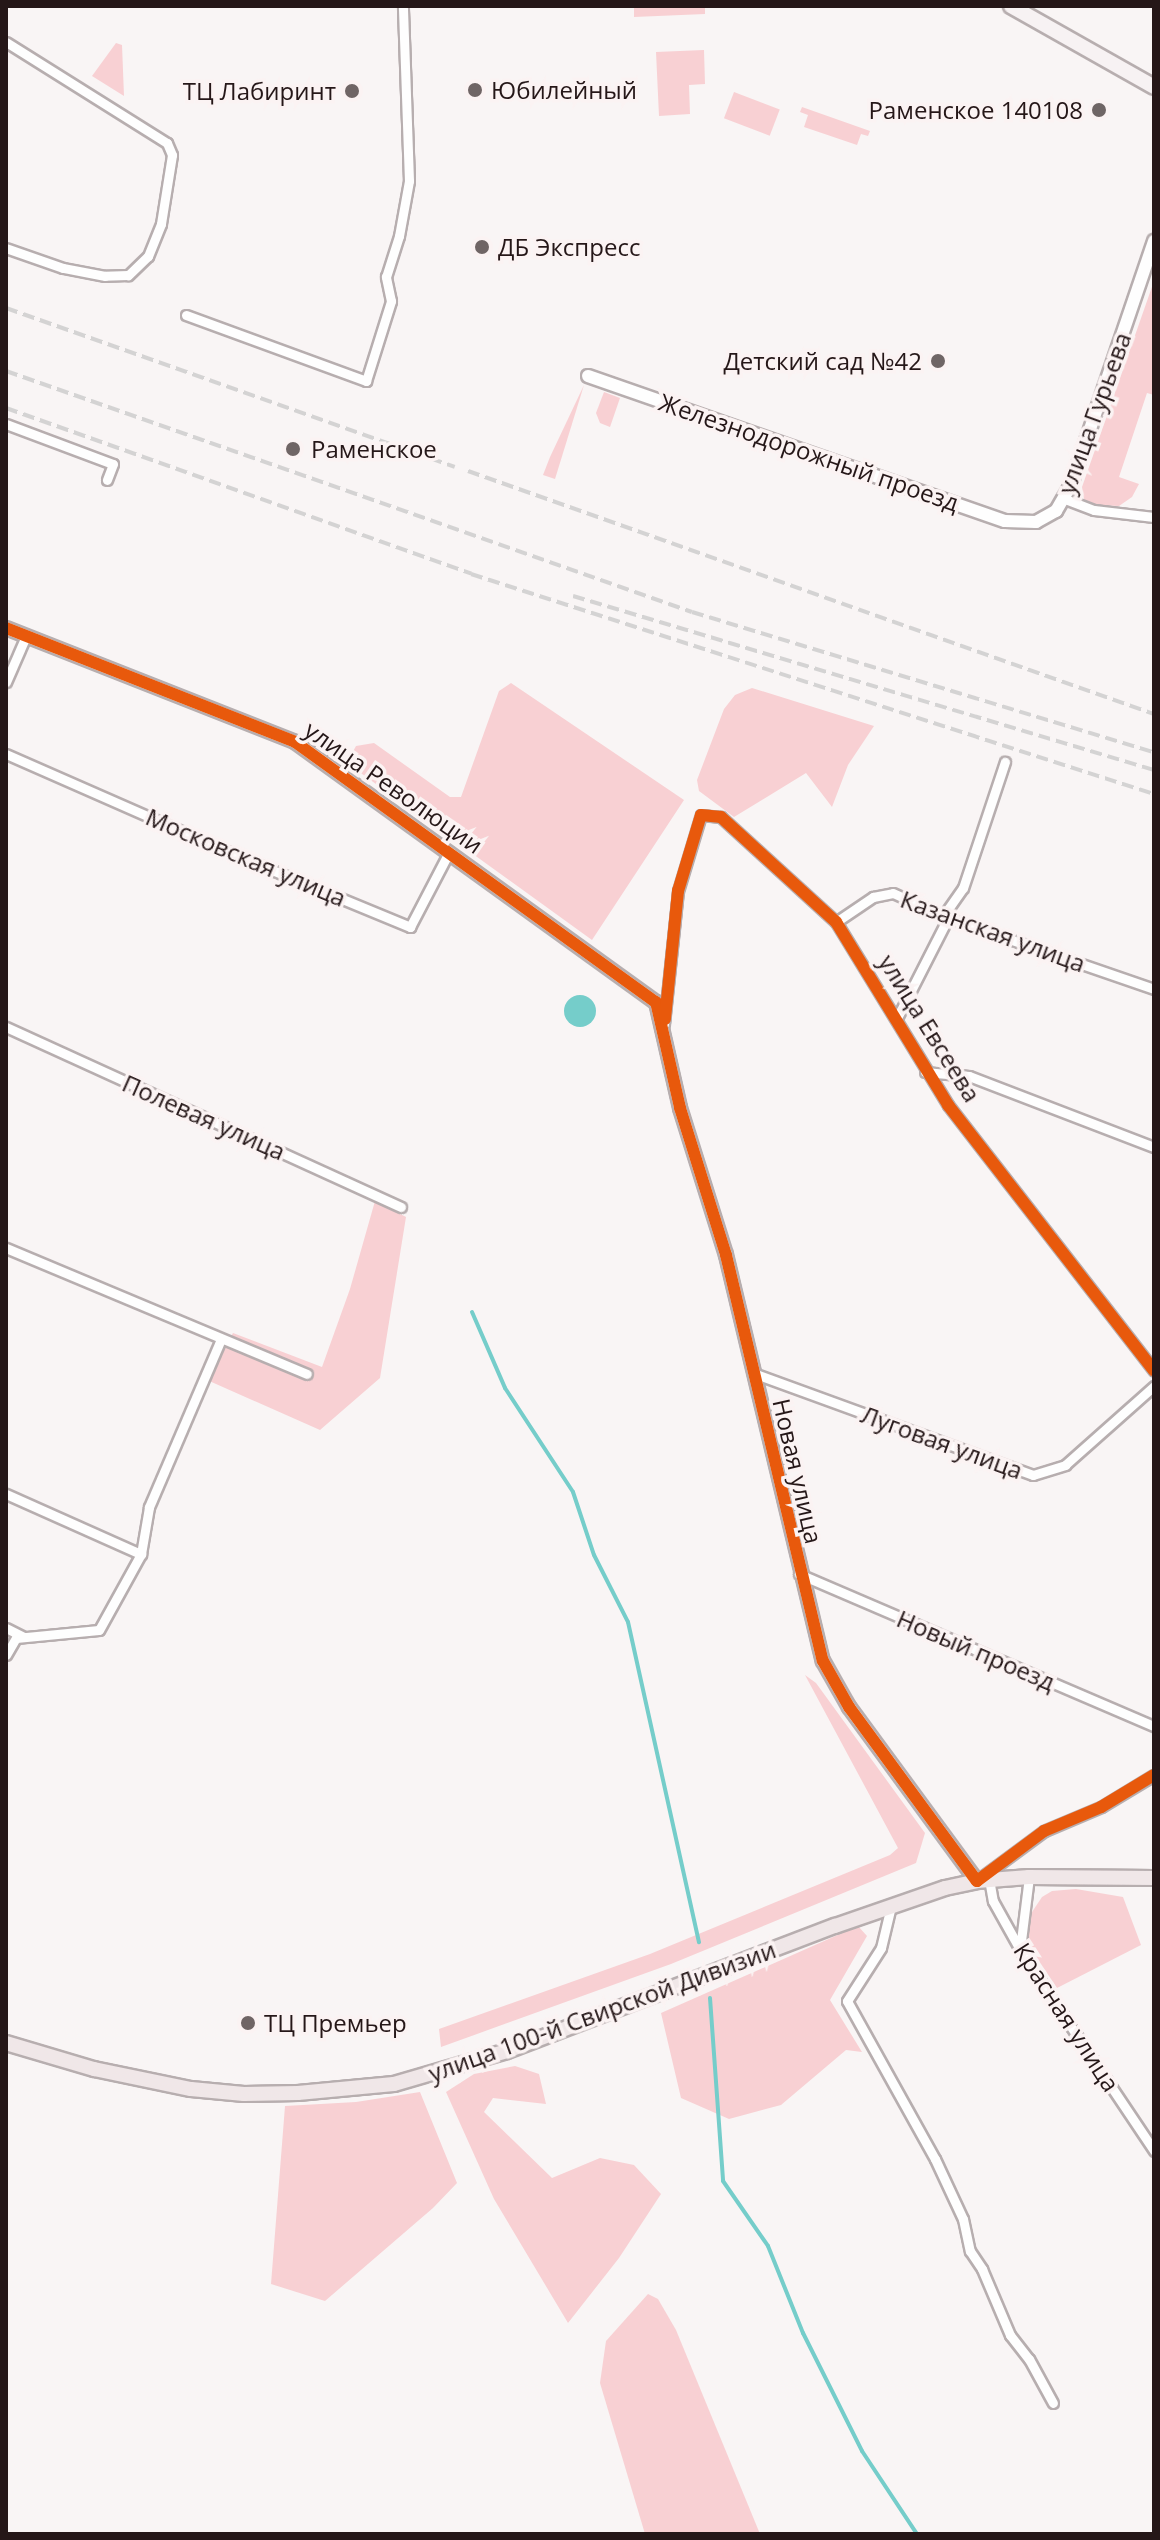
<!DOCTYPE html>
<html>
<head>
<meta charset="utf-8">
<style>
	body { margin:0 }
	#map { position:relative; width:1160px; height:2540px; overflow:hidden; background:#f9f5f5; font-family:"Open Sans",sans-serif }
	div>[style] { position:absolute }
	.green>* { inset:0; background:#f8d0d3; transform-origin:0 0 }
	.water>* { inset:0; background:#75cdca }
	.round { border-radius:50% }
	.stream>* { height:4px; margin:-2px; padding:0 2px; transform-origin:2px; border-radius:2px; background:#75cdca }
	.roads { filter:drop-shadow(2px 0 #b7aeaf) drop-shadow(-2px 0 #b7aeaf) drop-shadow(0 2px #b7aeaf) drop-shadow(0 -2px #b7aeaf) }
	.minor>* { height:9px; margin:-4.5px; padding:0 4.5px; transform-origin:4.5px; border-radius:4.5px; background:#fefefe }
	.tertiary>* { height:12px; margin:-6px; padding:0 6px; transform-origin:6px; border-radius:6px; background:#fefefe }
	.secondary>* { height:14px; margin:-7px; padding:0 7px; transform-origin:7px; border-radius:7px; background:#f7f2f3 }
	.primary>* { height:14px; margin:-7px; padding:0 7px; transform-origin:7px; border-radius:7px; background:#f0e7e8 }
	.rail>* { height:4px; margin-top:-2px; transform-origin:0; background:repeating-linear-gradient(90deg,#d4d3d3 0 12px,transparent 0 18px) }
	.cycleway>* { height:12px; margin:-6px; padding:0 6px; transform-origin:6px; border-radius:6px; background:#e8590c }
	.dots>* { width:22px; height:22px; translate:-50% -50%; box-sizing:border-box; border:4px solid #fbf3f3; border-radius:50% }
	span { translate:-50% -50%; white-space:nowrap; text-align:center; line-height:1.15; -webkit-text-stroke:7px #fbf3f3; paint-order:stroke }
	.poi-label { font-size:24px; color:#251718 }
	.left { translate:0 -50%; text-align:left }
	.right { translate:-100% -50%; text-align:right }
	.street-label { font-size:24px; color:#251718 }
	.frame { position:absolute; inset:0; border:8px solid #251718; pointer-events:none }
</style>
</head>
<body>
<div id="map">
	<div class="green">
		<i style="clip-path:polygon(634px 6px,705px 6px,705px 14px,634px 17px)"></i>
		<i style="clip-path:polygon(116px 43px,122px 45px,124px 96px,92px 76px)"></i>
		<i style="clip-path:polygon(704px 50px,705px 84px,689px 85px,690px 114px,659px 116px,656px 52px)"></i>
		<i style="left:734px;top:92px;width:49px;height:28px;rotate:21deg"></i>
		<i style="clip-path:polygon(802px 107px,870px 131px,868px 136px,861px 134px,857px 145px,804px 127px,808px 115px,800px 112px)"></i>
		<i style="clip-path:polygon(1154px 281px,1154px 395px,1147px 393px,1119px 477px,1139px 484px,1132px 497px,1119px 506px,1092px 505px,1084px 500px,1082px 487px)"></i>
		<i style="clip-path:polygon(584px 385px,555px 479px,543px 475px,550px 457px)"></i>
		<i style="clip-path:polygon(604px 392px,620px 398px,610px 427px,600px 423px,596px 413px)"></i>
		<i style="clip-path:polygon(511px 683px,684px 800px,592px 940px,351px 766px,351px 755px,356px 746px,374px 743px,450px 797px,461px 797px,499px 691px)"></i>
		<i style="clip-path:polygon(752px 688px,874px 726px,848px 765px,832px 807px,806px 773px,734px 817px,699px 791px,697px 780px,724px 709px,735px 695px)"></i>
		<i style="clip-path:polygon(375px 1201px,406px 1217px,380px 1378px,320px 1430px,207px 1380px,233px 1333px,322px 1367px,350px 1289px)"></i>
		<i style="clip-path:polygon(805px 1675px,816px 1683px,925px 1833px,916px 1863px,671px 1964px,441px 2047px,439px 2029px,650px 1954px,890px 1855px,898px 1848px)"></i>
		<i style="clip-path:polygon(1076px 1889px,1123px 1897px,1141px 1945px,1057px 1988px,1027px 1943px,1027px 1931px,1030px 1915px,1042px 1897px,1052px 1891px)"></i>
		<i style="clip-path:polygon(858px 1926px,867px 1936px,830px 2000px,862px 2052px,846px 2050px,781px 2105px,729px 2119px,681px 2098px,661px 2013px)"></i>
		<i style="clip-path:polygon(515px 2066px,539px 2074px,546px 2104px,493px 2098px,484px 2112px,552px 2178px,600px 2158px,634px 2165px,661px 2194px,619px 2258px,568px 2323px,494px 2199px,446px 2092px,474px 2074px)"></i>
		<i style="clip-path:polygon(420px 2092px,457px 2183px,433px 2208px,325px 2301px,271px 2284px,285px 2106px,356px 2102px)"></i>
		<i style="clip-path:polygon(648px 2294px,658px 2299px,676px 2330px,760px 2534px,645px 2534px,600px 2383px,606px 2341px)"></i>
	</div>
	<div class="water">
		<i class="round" style="left:564px;top:995px;width:32px;height:32px"></i>
	</div>
	<div class="stream">
		<i style="left:472px;top:1312px;width:83px;rotate:66.5deg"></i>
		<i style="left:505px;top:1388px;width:124px;rotate:56.8deg"></i>
		<i style="left:573px;top:1492px;width:66px;rotate:71.6deg"></i>
		<i style="left:594px;top:1555px;width:75px;rotate:63.1deg"></i>
		<i style="left:628px;top:1622px;width:328px;rotate:77.5deg"></i>
		<i style="left:710px;top:1998px;width:183px;rotate:85.9deg"></i>
		<i style="left:723px;top:2181px;width:79px;rotate:55.3deg"></i>
		<i style="left:768px;top:2246px;width:94px;rotate:68.1deg"></i>
		<i style="left:803px;top:2333px;width:132px;rotate:63.4deg"></i>
		<i style="left:862px;top:2451px;width:100px;rotate:56.5deg"></i>
	</div>
	<div class="roads">
		<div class="minor">
			<i style="left:6px;top:42px;width:190px;rotate:32.1deg"></i>
			<i style="left:167px;top:143px;width:13px;rotate:67deg"></i>
			<i style="left:172px;top:155px;width:70px;rotate:99.1deg"></i>
			<i style="left:161px;top:224px;width:35px;rotate:112deg"></i>
			<i style="left:148px;top:256px;width:28px;rotate:136deg"></i>
			<i style="left:128px;top:275px;width:23px;rotate:178deg"></i>
			<i style="left:105px;top:276px;width:43px;rotate:-169.2deg"></i>
			<i style="left:63px;top:268px;width:60px;rotate:-160.7deg"></i>
			<i style="left:186px;top:315px;width:192px;rotate:20.1deg"></i>
			<i style="left:366px;top:381px;width:84px;rotate:-72.6deg"></i>
			<i style="left:391px;top:301px;width:25px;rotate:-102deg"></i>
			<i style="left:386px;top:277px;width:43px;rotate:-72.4deg"></i>
			<i style="left:399px;top:236px;width:56px;rotate:-79.7deg"></i>
			<i style="left:409px;top:181px;width:175px;rotate:-92deg"></i>
			<i style="left:6px;top:424px;width:114px;rotate:20.5deg"></i>
			<i style="left:113px;top:464px;width:17px;rotate:111deg"></i>
			<i style="left:1065px;top:499px;width:31px;rotate:21deg"></i>
			<i style="left:1094px;top:510px;width:60px;rotate:6.7deg"></i>
			<i style="left:6px;top:682px;width:50px;rotate:-66.5deg"></i>
			<i style="left:6px;top:754px;width:259px;rotate:23.7deg"></i>
			<i style="left:243px;top:858px;width:181px;rotate:22.4deg"></i>
			<i style="left:410px;top:927px;width:85px;rotate:-62.5deg"></i>
			<i style="left:836px;top:922px;width:45px;rotate:-34deg"></i>
			<i style="left:873px;top:897px;width:20px;rotate:-11deg"></i>
			<i style="left:893px;top:893px;width:60px;rotate:24.4deg"></i>
			<i style="left:948px;top:918px;width:218px;rotate:19deg"></i>
			<i style="left:897px;top:1018px;width:112px;rotate:-63deg"></i>
			<i style="left:948px;top:918px;width:6px;rotate:-108deg"></i>
			<i style="left:946px;top:912px;width:29px;rotate:-55deg"></i>
			<i style="left:963px;top:888px;width:133px;rotate:-71.6deg"></i>
			<i style="left:664px;top:1024px;width:134px;rotate:-84deg"></i>
			<i style="left:678px;top:891px;width:79px;rotate:-73.2deg"></i>
			<i style="left:701px;top:815px;width:20px;rotate:6deg"></i>
			<i style="left:721px;top:817px;width:156px;rotate:42.4deg"></i>
			<i style="left:836px;top:922px;width:215px;rotate:58.5deg"></i>
			<i style="left:948px;top:1105px;width:336px;rotate:52.2deg"></i>
			<i style="left:6px;top:1027px;width:434px;rotate:24.5deg"></i>
			<i style="left:925px;top:1072px;width:44px;rotate:5.2deg"></i>
			<i style="left:969px;top:1076px;width:198px;rotate:21deg"></i>
			<i style="left:6px;top:1248px;width:326px;rotate:22.7deg"></i>
			<i style="left:753px;top:1373px;width:298px;rotate:20deg"></i>
			<i style="left:1033px;top:1475px;width:34px;rotate:-17deg"></i>
			<i style="left:1065px;top:1465px;width:119px;rotate:-41.6deg"></i>
			<i style="left:6px;top:1494px;width:148px;rotate:24deg"></i>
			<i style="left:799px;top:1574px;width:386px;rotate:23.2deg"></i>
			<i style="left:6px;top:1628px;width:20px;rotate:27deg"></i>
			<i style="left:6px;top:1655px;width:20px;rotate:-60deg"></i>
			<i style="left:16px;top:1638px;width:83px;rotate:-5.5deg"></i>
			<i style="left:99px;top:1630px;width:87px;rotate:-61.1deg"></i>
			<i style="left:141px;top:1554px;width:48px;rotate:-80.3deg"></i>
			<i style="left:149px;top:1507px;width:183px;rotate:-66.8deg"></i>
			<i style="left:979px;top:1879px;width:81px;rotate:-36.4deg"></i>
			<i style="left:1044px;top:1831px;width:62px;rotate:-22.8deg"></i>
			<i style="left:1101px;top:1807px;width:62px;rotate:-31.1deg"></i>
			<i style="left:989px;top:1879px;width:22px;rotate:80deg"></i>
			<i style="left:993px;top:1901px;width:62px;rotate:60.9deg"></i>
			<i style="left:1023px;top:1955px;width:236px;rotate:56.2deg"></i>
			<i style="left:891px;top:1906px;width:43px;rotate:103.4deg"></i>
			<i style="left:881px;top:1948px;width:63px;rotate:122.7deg"></i>
			<i style="left:847px;top:2001px;width:181px;rotate:60.9deg"></i>
			<i style="left:935px;top:2159px;width:66px;rotate:65deg"></i>
			<i style="left:963px;top:2219px;width:33px;rotate:78deg"></i>
			<i style="left:970px;top:2251px;width:22px;rotate:56deg"></i>
			<i style="left:982px;top:2269px;width:72px;rotate:67deg"></i>
			<i style="left:1010px;top:2335px;width:31px;rotate:52deg"></i>
			<i style="left:1029px;top:2359px;width:50px;rotate:61.4deg"></i>
			<i style="left:1020px;top:1949px;width:73px;rotate:-82.9deg"></i>
		</div>
		<div class="tertiary">
			<i style="left:588px;top:376px;width:441px;rotate:19.2deg"></i>
			<i style="left:1005px;top:521px;width:31px;rotate:2deg"></i>
			<i style="left:1036px;top:522px;width:23px;rotate:-29deg"></i>
			<i style="left:1056px;top:511px;width:30px;rotate:-60deg"></i>
			<i style="left:1071px;top:485px;width:258px;rotate:-71.2deg"></i>
			<i style="left:6px;top:628px;width:311px;rotate:21.5deg"></i>
			<i style="left:295px;top:742px;width:445px;rotate:35.8deg"></i>
			<i style="left:656px;top:1002px;width:109px;rotate:77.2deg"></i>
			<i style="left:680px;top:1108px;width:154px;rotate:72.6deg"></i>
			<i style="left:726px;top:1255px;width:417px;rotate:76.6deg"></i>
			<i style="left:823px;top:1661px;width:53px;rotate:60.5deg"></i>
			<i style="left:849px;top:1707px;width:216px;rotate:53.7deg"></i>
		</div>
		<div class="secondary">
			<i style="left:1011px;top:6px;width:164px;rotate:29.5deg"></i>
		</div>
		<div class="primary">
			<i style="left:6px;top:2043px;width:92px;rotate:16.5deg"></i>
			<i style="left:94px;top:2069px;width:99px;rotate:11.7deg"></i>
			<i style="left:191px;top:2089px;width:53px;rotate:5.4deg"></i>
			<i style="left:244px;top:2094px;width:54px;rotate:-1.1deg"></i>
			<i style="left:298px;top:2093px;width:96px;rotate:-5.4deg"></i>
			<i style="left:394px;top:2084px;width:118px;rotate:-16.3deg"></i>
			<i style="left:507px;top:2051px;width:351px;rotate:-20.9deg"></i>
			<i style="left:835px;top:1926px;width:116px;rotate:-19.1deg"></i>
			<i style="left:945px;top:1888px;width:33px;rotate:-12deg"></i>
			<i style="left:977px;top:1881px;width:52px;rotate:-4.4deg"></i>
			<i style="left:1029px;top:1877px;width:125px;rotate:0.5deg"></i>
		</div>
	</div>
	<div class="rail">
		<i style="left:6px;top:308px;width:476px;rotate:19.5deg"></i>
		<i style="left:6px;top:371px;width:727px;rotate:19.36deg"></i>
		<i style="left:692px;top:612px;width:483px;rotate:16.9deg"></i>
		<i style="left:6px;top:408px;width:494px;rotate:19.6deg"></i>
		<i style="left:471px;top:574px;width:718px;rotate:17.85deg"></i>
		<i style="left:468px;top:471px;width:728px;rotate:19.51deg"></i>
		<i style="left:573px;top:596px;width:606px;rotate:16.67deg"></i>
	</div>
	<div class="cycleway">
		<i style="left:6px;top:628px;width:311px;rotate:21.5deg"></i>
		<i style="left:295px;top:742px;width:445px;rotate:35.8deg"></i>
		<i style="left:656px;top:1002px;width:109px;rotate:77.2deg"></i>
		<i style="left:680px;top:1108px;width:154px;rotate:72.6deg"></i>
		<i style="left:726px;top:1255px;width:417px;rotate:76.6deg"></i>
		<i style="left:823px;top:1661px;width:53px;rotate:60.5deg"></i>
		<i style="left:849px;top:1707px;width:216px;rotate:53.7deg"></i>
		<i style="left:977px;top:1881px;width:84px;rotate:-36.7deg"></i>
		<i style="left:1044px;top:1831px;width:62px;rotate:-22.8deg"></i>
		<i style="left:1101px;top:1807px;width:62px;rotate:-31.1deg"></i>
		<i style="left:665px;top:1019px;width:129px;rotate:-84.2deg"></i>
		<i style="left:678px;top:891px;width:79px;rotate:-73.2deg"></i>
		<i style="left:701px;top:815px;width:20px;rotate:6deg"></i>
		<i style="left:721px;top:817px;width:156px;rotate:42.4deg"></i>
		<i style="left:836px;top:922px;width:215px;rotate:58.5deg"></i>
		<i style="left:948px;top:1105px;width:336px;rotate:52.2deg"></i>
	</div>
	<div class="dots">
		<i style="left:475px;top:90px;background:#6f6565"></i>
		<i style="left:352px;top:91px;background:#6f6565"></i>
		<i style="left:1099px;top:110px;background:#6f6565"></i>
		<i style="left:482px;top:247px;background:#6f6565"></i>
		<i style="left:938px;top:361px;background:#6f6565"></i>
		<i style="left:293px;top:449px;background:#6f6565"></i>
		<i style="left:248px;top:2023px;background:#6f6565"></i>
	</div>
	<div class="poi-label">
		<span class="left" style="left:491px;top:90px">Юбилейный</span>
		<span class="right" style="left:336px;top:91px">ТЦ Лабиринт</span>
		<span class="right" style="left:1083px;top:110px">Раменское 140108</span>
		<span class="left" style="left:498px;top:247px">ДБ Экспресс</span>
		<span class="right" style="left:922px;top:361px">Детский сад №42</span>
		<span class="left" style="left:311px;top:449px">Раменское</span>
		<span class="left" style="left:264px;top:2023px">ТЦ Премьер</span>
	</div>
	<div class="street-label">
		<span style="left:1094px;top:413px;rotate:-70deg">улица Гурьева</span>
		<span style="left:809px;top:452px;rotate:19deg">Железнодорожный проезд</span>
		<span style="left:394px;top:787px;rotate:35deg">улица Революции</span>
		<span style="left:246px;top:857px;rotate:23deg">Московская улица</span>
		<span style="left:993px;top:931px;rotate:20deg">Казанская улица</span>
		<span style="left:930px;top:1028px;rotate:58deg">улица Евсеева</span>
		<span style="left:204px;top:1117px;rotate:24deg">Полевая улица</span>
		<span style="left:942px;top:1442px;rotate:20deg">Луговая улица</span>
		<span style="left:798px;top:1471px;rotate:77deg">Новая улица</span>
		<span style="left:976px;top:1650px;rotate:23deg">Новый проезд</span>
		<span style="left:602px;top:2011px;rotate:-20deg">улица 100-й Свирской Дивизии</span>
		<span style="left:1067px;top:2017px;rotate:57deg">Красная улица</span>
	</div>
	<div class="frame"></div>
</div>
</body>
</html>
